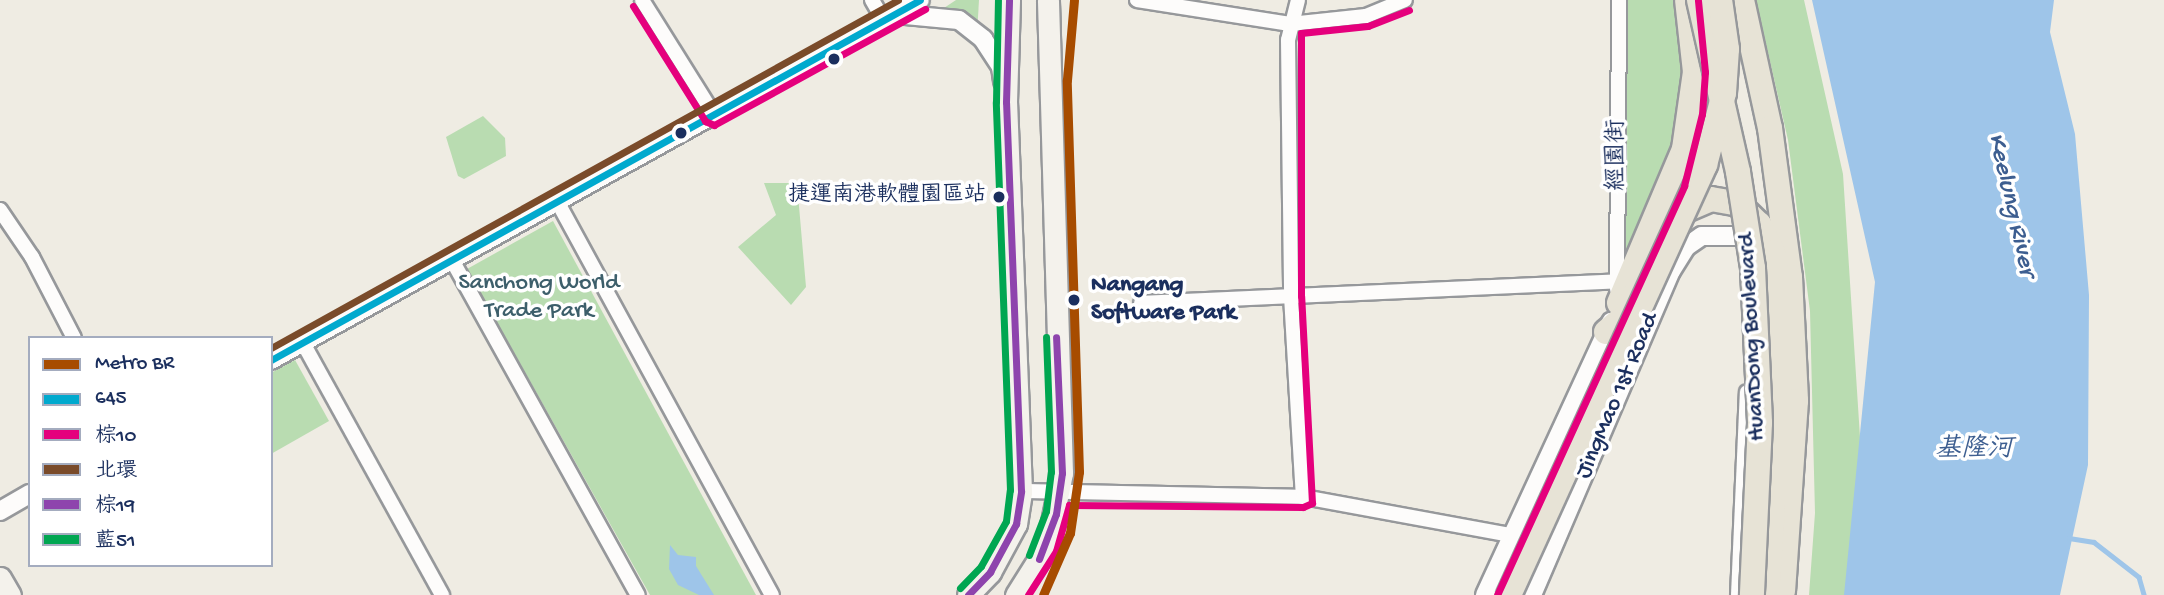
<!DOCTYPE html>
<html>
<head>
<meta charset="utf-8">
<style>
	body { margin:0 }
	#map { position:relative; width:2164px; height:595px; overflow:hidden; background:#efece3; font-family:"Gochi Hand","LXGW WenKai TC",sans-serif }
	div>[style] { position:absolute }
	.green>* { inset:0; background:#b9dcb1 }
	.water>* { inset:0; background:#9ec5e9 }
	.stream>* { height:4.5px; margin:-2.25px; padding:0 2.25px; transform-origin:2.25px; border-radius:2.25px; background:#9ec5e9 }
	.roads { filter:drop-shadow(2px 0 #96989b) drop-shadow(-2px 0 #96989b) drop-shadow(0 2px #96989b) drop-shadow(0 -2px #96989b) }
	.minor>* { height:14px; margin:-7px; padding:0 7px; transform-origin:7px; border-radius:7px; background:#fdfcfb }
	.tertiary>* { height:18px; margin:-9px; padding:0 9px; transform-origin:9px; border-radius:9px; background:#fdfcfb }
	.secondary>* { height:21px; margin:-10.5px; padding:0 10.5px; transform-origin:10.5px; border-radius:10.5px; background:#f4f2ec }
	.trunk>* { height:24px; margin:-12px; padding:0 12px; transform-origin:12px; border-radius:12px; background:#e7e3d6 }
	.bridges { filter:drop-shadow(2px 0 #96989b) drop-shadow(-2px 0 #96989b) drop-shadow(0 2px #96989b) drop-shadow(0 -2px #96989b) }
	.trunk-bridge>* { height:24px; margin:-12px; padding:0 12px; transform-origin:12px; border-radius:12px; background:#e7e3d6 }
	.bus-1>* { height:7px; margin:-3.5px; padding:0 3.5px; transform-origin:3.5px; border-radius:3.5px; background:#00a9ce }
	.bus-2>* { height:7px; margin:-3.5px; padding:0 3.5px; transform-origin:3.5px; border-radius:3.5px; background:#e5007d }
	.bus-3>* { height:7px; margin:-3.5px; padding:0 3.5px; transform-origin:3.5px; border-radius:3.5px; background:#7a4b2a }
	.bus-4>* { height:7px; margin:-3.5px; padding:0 3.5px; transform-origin:3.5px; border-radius:3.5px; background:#8e44ad }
	.bus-5>* { height:7px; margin:-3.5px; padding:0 3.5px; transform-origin:3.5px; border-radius:3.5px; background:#00a651 }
	.metro-1>* { height:9px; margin:-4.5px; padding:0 4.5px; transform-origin:4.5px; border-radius:4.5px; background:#a74c00 }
	.dots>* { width:19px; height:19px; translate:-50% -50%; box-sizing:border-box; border:4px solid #fff; border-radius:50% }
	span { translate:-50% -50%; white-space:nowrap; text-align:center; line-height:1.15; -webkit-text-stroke:7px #fff; paint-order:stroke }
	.bus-label { font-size:22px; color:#1b2f5e }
	.right { translate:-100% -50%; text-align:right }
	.street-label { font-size:24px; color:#1b2f5e }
	.park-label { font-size:24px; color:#3d5f6b }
	.stop-label { font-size:24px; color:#1b2f5e; font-weight:700 }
	.left { translate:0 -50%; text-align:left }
	.water-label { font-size:26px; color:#3d5e90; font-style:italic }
	.legend { position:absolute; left:28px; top:336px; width:245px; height:231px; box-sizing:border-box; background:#fff; border:2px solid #a4acbf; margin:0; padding:9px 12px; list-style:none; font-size:21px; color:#1b2f5e }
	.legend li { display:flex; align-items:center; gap:14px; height:35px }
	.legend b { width:35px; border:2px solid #a4acbf }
</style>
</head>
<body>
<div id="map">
	<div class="green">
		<i style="clip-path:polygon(956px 0,979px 0,977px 34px,941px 10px)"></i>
		<i style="clip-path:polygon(1626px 0,1674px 0,1682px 41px,1682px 127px,1622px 272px)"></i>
		<i style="clip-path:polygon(1756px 0,1804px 0,1843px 174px,1862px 468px,1852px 595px,1809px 595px,1815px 513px,1810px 311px,1788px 140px)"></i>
		<i style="clip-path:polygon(483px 116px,505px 138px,506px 156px,464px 179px,458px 176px,446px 137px)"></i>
		<i style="clip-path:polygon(764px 183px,797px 183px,806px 287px,791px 305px,738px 247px,776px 215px)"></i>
		<i style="clip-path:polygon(553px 221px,756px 595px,650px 595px,467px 269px)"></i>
		<i style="clip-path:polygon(295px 360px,329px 421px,271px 454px,271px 373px)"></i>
	</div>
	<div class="water">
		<i style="clip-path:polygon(1812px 0,2054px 0,2050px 32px,2075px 134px,2089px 295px,2088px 465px,2060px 595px,1844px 595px,1875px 282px)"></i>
		<i style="clip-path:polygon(670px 545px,678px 555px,696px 557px,696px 566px,714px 595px,699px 595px,678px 585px,669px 569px)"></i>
	</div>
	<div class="stream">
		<i style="left:2069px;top:538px;width:25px;rotate:9deg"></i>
		<i style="left:2094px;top:542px;width:57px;rotate:37.9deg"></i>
		<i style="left:2139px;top:577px;width:19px;rotate:74deg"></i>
	</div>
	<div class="roads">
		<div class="minor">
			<i style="left:642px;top:0;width:136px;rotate:57.9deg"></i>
			<i style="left:872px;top:0;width:24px;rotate:60deg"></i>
			<i style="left:1137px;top:0;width:155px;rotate:8.9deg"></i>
			<i style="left:1290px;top:24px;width:76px;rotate:-6deg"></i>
			<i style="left:1366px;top:16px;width:42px;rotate:-22.3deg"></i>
			<i style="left:1298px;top:0;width:41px;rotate:104deg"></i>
			<i style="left:1288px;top:40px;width:256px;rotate:89.3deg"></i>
			<i style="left:1291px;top:296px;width:201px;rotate:86.6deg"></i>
			<i style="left:557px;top:201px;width:449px;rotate:61.4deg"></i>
			<i style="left:0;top:210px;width:57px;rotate:55.8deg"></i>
			<i style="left:32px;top:257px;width:91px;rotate:62.6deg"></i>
			<i style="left:452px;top:260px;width:383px;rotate:61deg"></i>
			<i style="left:1617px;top:289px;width:289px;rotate:-89.6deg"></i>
			<i style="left:1141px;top:303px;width:477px;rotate:-2.6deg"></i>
			<i style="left:303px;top:343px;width:288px;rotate:61.1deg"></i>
			<i style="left:1021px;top:491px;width:282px;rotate:1.2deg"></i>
			<i style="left:1303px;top:497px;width:221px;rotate:10.4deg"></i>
			<i style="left:1738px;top:595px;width:203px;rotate:-87.5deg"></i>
		</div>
		<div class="tertiary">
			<i style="left:895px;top:14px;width:64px;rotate:5.4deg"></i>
			<i style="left:959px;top:20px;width:31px;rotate:38deg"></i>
			<i style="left:983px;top:39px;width:33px;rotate:57deg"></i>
			<i style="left:1001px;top:67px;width:15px;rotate:82deg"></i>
			<i style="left:271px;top:360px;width:742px;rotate:-29.02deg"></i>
			<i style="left:0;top:511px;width:34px;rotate:-30deg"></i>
			<i style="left:1485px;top:595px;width:301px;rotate:-65.2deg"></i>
			<i style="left:1532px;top:595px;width:353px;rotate:-66.8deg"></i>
			<i style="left:1671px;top:271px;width:28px;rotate:-58deg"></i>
			<i style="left:1686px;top:247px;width:19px;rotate:-35deg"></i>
			<i style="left:1702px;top:236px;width:33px"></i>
		</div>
		<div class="secondary">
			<i style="left:0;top:578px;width:20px;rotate:60deg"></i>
			<i style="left:968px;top:595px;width:32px;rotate:-46deg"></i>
			<i style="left:990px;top:572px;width:55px;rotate:-61.6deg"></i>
			<i style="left:1016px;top:524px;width:33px;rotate:-81deg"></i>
			<i style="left:1021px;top:491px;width:389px;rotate:-92.2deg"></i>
			<i style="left:1006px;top:102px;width:102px;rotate:-88.3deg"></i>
			<i style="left:1016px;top:595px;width:58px;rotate:-57.7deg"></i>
			<i style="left:1047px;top:546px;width:75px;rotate:-78.4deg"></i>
			<i style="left:1062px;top:473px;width:473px;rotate:-91.7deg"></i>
		</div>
		<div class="trunk">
			<i style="left:1742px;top:0;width:131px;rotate:77.7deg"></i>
			<i style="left:1770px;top:128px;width:150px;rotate:82.4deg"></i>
			<i style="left:1790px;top:277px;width:124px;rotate:87.2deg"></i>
			<i style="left:1796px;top:401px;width:190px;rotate:93.9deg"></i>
			<i style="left:1674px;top:215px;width:40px;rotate:-23.4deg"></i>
			<i style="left:1711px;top:199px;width:27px;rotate:10deg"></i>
			<i style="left:1738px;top:204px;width:29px;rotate:44deg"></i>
			<i style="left:1759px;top:224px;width:31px;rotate:63deg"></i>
			<i style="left:1773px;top:252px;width:256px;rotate:90deg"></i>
			<i style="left:1773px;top:508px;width:87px;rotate:93.9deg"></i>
			<i style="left:1619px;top:303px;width:167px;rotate:-67.1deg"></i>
			<i style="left:1684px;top:149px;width:78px;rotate:-81.9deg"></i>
			<i style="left:1695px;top:72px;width:72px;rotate:-96.3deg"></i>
			<i style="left:1606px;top:332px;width:26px;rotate:-40deg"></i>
			<i style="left:1626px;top:315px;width:26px;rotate:-67deg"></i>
		</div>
	</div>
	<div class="bridges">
		<div class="trunk-bridge">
			<i style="left:1699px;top:0;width:176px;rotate:77.2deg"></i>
			<i style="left:1738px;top:172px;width:97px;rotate:81.1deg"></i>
			<i style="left:1753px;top:268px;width:155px;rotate:87.4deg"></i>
			<i style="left:1760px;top:423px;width:172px;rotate:92.7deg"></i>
			<i style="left:1509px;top:595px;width:473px;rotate:-65.5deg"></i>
			<i style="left:1705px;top:165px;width:74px;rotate:-75.2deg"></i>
			<i style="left:1724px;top:93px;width:44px;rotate:-86.1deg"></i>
			<i style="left:1727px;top:49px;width:49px;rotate:-98.1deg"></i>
		</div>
	</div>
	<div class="bus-1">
		<i style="left:271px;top:360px;width:742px;rotate:-29.02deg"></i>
	</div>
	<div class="bus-2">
		<i style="left:633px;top:6px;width:136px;rotate:57.9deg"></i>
		<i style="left:705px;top:121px;width:10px;rotate:24deg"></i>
		<i style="left:714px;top:125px;width:241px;rotate:-28.8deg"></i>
		<i style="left:1028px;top:595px;width:52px;rotate:-57.5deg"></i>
		<i style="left:1056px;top:551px;width:48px;rotate:-74.2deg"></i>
		<i style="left:1069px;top:505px;width:234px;rotate:0.5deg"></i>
		<i style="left:1303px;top:507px;width:10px;rotate:-24deg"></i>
		<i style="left:1312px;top:503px;width:207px;rotate:-93deg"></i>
		<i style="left:1301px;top:296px;width:263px;rotate:-90deg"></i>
		<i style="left:1301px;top:33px;width:67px;rotate:-6deg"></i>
		<i style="left:1368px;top:26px;width:44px;rotate:-21.3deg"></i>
		<i style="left:1497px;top:595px;width:450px;rotate:-65.4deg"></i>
		<i style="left:1684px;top:186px;width:74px;rotate:-76deg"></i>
		<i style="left:1702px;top:114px;width:42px;rotate:-85.9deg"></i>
		<i style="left:1705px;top:72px;width:72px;rotate:-95.6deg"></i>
	</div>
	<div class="bus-3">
		<i style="left:271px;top:348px;width:717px;rotate:-29.03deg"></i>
	</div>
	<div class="bus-4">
		<i style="left:1039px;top:559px;width:48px;rotate:-69.3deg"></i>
		<i style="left:1056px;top:514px;width:41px;rotate:-81.7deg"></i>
		<i style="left:1062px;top:473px;width:136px;rotate:-92.5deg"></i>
		<i style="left:968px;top:595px;width:32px;rotate:-46deg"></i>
		<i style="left:990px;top:572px;width:55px;rotate:-61.6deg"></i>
		<i style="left:1016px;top:524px;width:33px;rotate:-81deg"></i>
		<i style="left:1021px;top:491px;width:389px;rotate:-92.2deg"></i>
		<i style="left:1006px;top:102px;width:102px;rotate:-88.3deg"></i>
	</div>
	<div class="bus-5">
		<i style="left:1029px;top:555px;width:47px;rotate:-68.9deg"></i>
		<i style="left:1046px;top:511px;width:39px;rotate:-83deg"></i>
		<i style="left:1051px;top:472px;width:135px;rotate:-92.1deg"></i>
		<i style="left:960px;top:588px;width:30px;rotate:-46deg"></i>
		<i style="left:981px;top:566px;width:51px;rotate:-60.9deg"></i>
		<i style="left:1006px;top:521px;width:31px;rotate:-83deg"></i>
		<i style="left:1010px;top:490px;width:388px;rotate:-92.1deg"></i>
		<i style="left:996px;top:102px;width:102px;rotate:-88.9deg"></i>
	</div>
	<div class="metro-1">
		<i style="left:1043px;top:595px;width:68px;rotate:-66.5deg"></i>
		<i style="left:1070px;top:533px;width:62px;rotate:-81.6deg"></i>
		<i style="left:1079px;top:472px;width:392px;rotate:-91.8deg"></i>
		<i style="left:1067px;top:80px;width:80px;rotate:-85deg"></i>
	</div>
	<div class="dots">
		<i style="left:834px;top:59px;background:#1b2f5e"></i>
		<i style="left:681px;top:133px;background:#1b2f5e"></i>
		<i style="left:999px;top:197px;background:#1b2f5e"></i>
		<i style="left:1074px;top:300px;background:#1b2f5e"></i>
	</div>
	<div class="bus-label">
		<span class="right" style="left:986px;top:197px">捷運南港軟體園區站</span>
	</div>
	<div class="street-label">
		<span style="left:1618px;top:155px;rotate:-90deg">經園街</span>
		<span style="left:1753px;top:337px;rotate:-93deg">HuanDong Boulevard</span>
		<span style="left:1618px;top:396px;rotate:-67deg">JingMao 1st Road</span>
	</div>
	<div class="park-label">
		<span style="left:539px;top:298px">Sanchong World<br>Trade Park</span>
	</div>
	<div class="stop-label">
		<span class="left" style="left:1091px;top:300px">Nangang<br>Software Park</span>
	</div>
	<div class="water-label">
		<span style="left:2010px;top:205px;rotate:77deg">Keelung River</span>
		<span style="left:1974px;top:451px">基隆河</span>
	</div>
	<ul class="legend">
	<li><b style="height:9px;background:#a74c00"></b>Metro BR</li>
	<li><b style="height:9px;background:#00a9ce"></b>645</li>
	<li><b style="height:9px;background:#e5007d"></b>棕10</li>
	<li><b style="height:9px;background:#7a4b2a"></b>北環</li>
	<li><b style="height:9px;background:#8e44ad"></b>棕19</li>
	<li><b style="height:9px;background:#00a651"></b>藍51</li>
	</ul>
</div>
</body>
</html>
